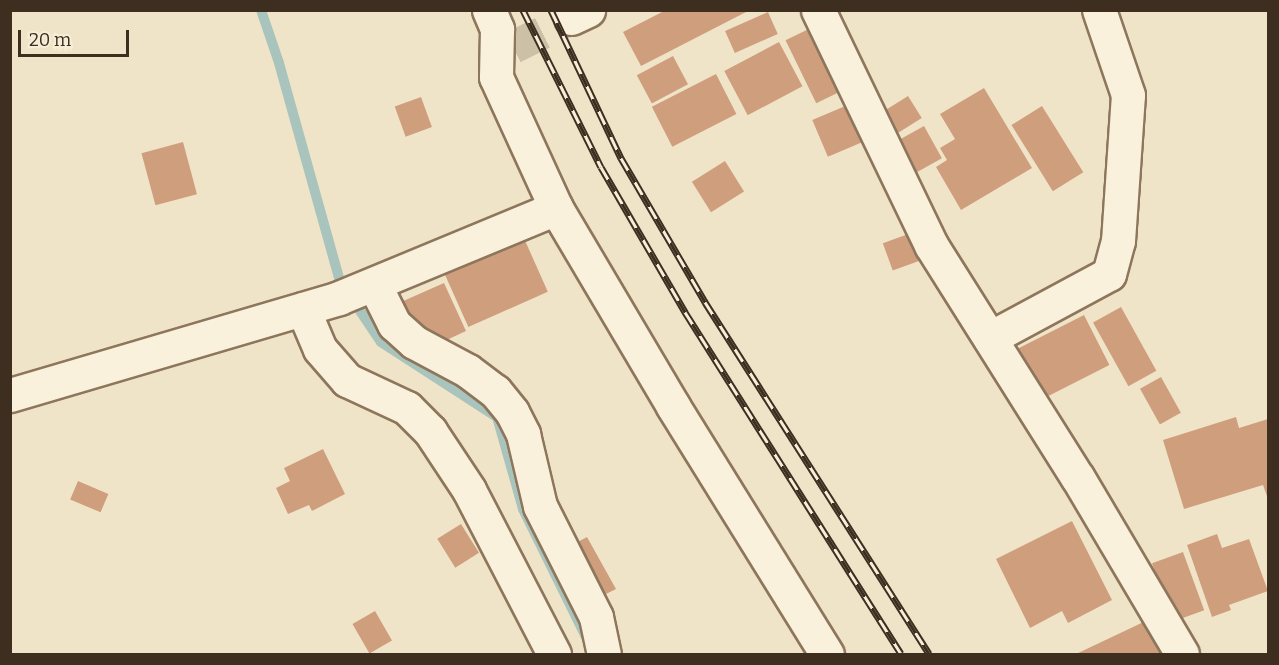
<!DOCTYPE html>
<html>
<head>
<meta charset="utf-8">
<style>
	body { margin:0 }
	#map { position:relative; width:1279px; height:665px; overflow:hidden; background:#f0e4c8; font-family:Bitter,serif }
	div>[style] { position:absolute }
	.stream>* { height:10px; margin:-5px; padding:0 5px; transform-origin:5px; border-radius:5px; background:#a9c4bc }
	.building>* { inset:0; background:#cf9f7d; transform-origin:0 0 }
	.minor-tunnel>* { height:33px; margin-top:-16.5px; transform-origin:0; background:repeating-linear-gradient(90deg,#ccc0a6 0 33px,transparent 0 49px) }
	.roads { filter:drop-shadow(2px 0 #8d765c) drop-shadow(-2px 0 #8d765c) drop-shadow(0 2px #8d765c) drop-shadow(0 -2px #8d765c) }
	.minor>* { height:33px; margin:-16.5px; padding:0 16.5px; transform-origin:16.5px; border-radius:16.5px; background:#faf1dc }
	.rail>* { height:7px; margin-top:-3.5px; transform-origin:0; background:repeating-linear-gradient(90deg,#f7eed8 0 14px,#3d2e20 0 28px); box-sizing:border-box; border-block:2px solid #3d2e20 }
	span { translate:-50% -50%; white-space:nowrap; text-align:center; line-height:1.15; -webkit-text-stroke:4.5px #f7eed8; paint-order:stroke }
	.frame { position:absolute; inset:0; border:12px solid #3d2e20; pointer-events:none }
	.scale { position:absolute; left:18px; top:30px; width:111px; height:27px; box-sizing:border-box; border:3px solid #3d2e20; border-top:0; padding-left:8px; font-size:18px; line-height:21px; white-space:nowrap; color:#3d2e20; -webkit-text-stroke:4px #f7eed8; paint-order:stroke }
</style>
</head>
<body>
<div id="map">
	<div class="stream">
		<i style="left:261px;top:10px;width:56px;rotate:71.2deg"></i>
		<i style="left:279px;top:63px;width:226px;rotate:74.4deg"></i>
		<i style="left:340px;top:281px;width:73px;rotate:56.1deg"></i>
		<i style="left:381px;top:342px;width:138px;rotate:32.9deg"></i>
		<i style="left:497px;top:417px;width:96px;rotate:74.2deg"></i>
		<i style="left:523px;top:509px;width:145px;rotate:63.8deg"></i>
	</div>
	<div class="building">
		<i style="clip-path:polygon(666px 10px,750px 10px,641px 66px,623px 32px)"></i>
		<i style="left:768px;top:12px;width:24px;height:47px;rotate:66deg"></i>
		<i style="left:817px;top:25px;width:70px;height:35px;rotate:64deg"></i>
		<i style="left:779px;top:42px;width:50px;height:62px;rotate:62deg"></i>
		<i style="left:673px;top:56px;width:32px;height:41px;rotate:62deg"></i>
		<i style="left:716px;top:74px;width:45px;height:72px;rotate:63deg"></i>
		<i style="clip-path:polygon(984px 88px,1032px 168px,961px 210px,936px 167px,947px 160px,940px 148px,955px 139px,940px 114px)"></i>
		<i style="left:908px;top:96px;width:26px;height:31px;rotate:58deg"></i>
		<i style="left:421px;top:97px;width:32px;height:28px;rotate:70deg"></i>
		<i style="left:850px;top:104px;width:40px;height:41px;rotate:67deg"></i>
		<i style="left:1042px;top:106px;width:78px;height:36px;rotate:58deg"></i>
		<i style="left:924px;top:126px;width:37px;height:38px;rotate:61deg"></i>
		<i style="left:183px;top:142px;width:54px;height:43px;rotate:75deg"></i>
		<i style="left:725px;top:161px;width:36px;height:39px;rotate:58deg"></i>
		<i style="left:911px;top:233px;width:29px;height:30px;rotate:70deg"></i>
		<i style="left:523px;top:236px;width:61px;height:87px;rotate:66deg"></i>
		<i style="clip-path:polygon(444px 283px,466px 331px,436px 345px,429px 330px,416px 336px,401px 302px)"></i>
		<i style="left:1121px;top:307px;width:73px;height:32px;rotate:61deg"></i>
		<i style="left:1084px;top:315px;width:56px;height:74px;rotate:63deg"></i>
		<i style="left:1161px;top:377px;width:41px;height:24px;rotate:61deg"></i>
		<i style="clip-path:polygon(1236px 417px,1239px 428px,1268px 419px,1268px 499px,1263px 485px,1184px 509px,1163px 440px)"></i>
		<i style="clip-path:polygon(323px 449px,345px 494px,312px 511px,309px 505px,288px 514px,276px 488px,290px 481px,284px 468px)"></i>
		<i style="left:78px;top:481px;width:33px;height:20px;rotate:23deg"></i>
		<i style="clip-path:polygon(1072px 521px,1112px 600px,1068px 623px,1062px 611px,1030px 628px,996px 559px)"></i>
		<i style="left:461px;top:524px;width:34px;height:28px;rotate:58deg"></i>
		<i style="clip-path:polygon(1217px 534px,1222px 548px,1249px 539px,1268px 591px,1229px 605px,1231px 610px,1212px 617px,1187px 545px)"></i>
		<i style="clip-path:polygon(587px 537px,616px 589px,606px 594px,601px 585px,597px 587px,572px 545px)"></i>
		<i style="left:1183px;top:552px;width:62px;height:33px;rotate:70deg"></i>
		<i style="left:375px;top:611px;width:34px;height:26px;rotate:60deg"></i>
		<i style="clip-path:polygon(1152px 618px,1170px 654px,1076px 654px)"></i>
	</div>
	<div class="minor-tunnel">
		<i style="left:513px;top:47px;width:65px;rotate:-26.6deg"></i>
	</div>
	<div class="roads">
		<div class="minor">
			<i style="left:489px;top:10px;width:21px;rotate:67deg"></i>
			<i style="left:497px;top:29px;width:48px;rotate:91.2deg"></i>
			<i style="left:496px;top:77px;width:144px;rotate:65.4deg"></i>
			<i style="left:556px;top:208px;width:230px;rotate:59.4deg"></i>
			<i style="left:673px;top:406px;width:292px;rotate:58.2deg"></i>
			<i style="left:818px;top:10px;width:261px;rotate:64.3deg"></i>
			<i style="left:931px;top:245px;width:275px;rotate:57.8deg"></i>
			<i style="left:1078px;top:478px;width:204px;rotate:59.4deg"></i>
			<i style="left:571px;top:18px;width:19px;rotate:-25deg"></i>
			<i style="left:374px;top:284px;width:45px;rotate:63.4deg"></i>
			<i style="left:394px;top:324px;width:27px;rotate:42deg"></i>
			<i style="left:414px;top:342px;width:61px;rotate:28.2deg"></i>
			<i style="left:468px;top:371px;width:34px;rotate:37deg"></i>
			<i style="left:495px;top:391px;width:27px;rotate:51deg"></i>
			<i style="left:512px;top:412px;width:25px;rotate:63deg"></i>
			<i style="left:523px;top:434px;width:74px;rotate:76.7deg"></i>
			<i style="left:540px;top:506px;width:124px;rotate:63.2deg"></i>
			<i style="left:596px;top:617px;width:38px;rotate:78deg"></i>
			<i style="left:303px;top:309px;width:43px;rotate:67deg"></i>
			<i style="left:320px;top:349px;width:41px;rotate:48.9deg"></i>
			<i style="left:347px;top:380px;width:66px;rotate:25deg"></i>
			<i style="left:407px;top:408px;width:33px;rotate:45deg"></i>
			<i style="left:430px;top:431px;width:71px;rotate:56.5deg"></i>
			<i style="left:469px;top:490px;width:185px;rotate:62.6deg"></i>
			<i style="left:990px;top:338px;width:135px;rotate:-28.3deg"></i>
			<i style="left:1109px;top:274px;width:34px;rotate:-75deg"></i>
			<i style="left:1118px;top:241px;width:146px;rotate:-86.1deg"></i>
			<i style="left:1128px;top:95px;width:90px;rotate:-108.8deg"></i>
			<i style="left:10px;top:395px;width:343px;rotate:-16.4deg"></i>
			<i style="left:339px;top:298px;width:235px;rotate:-22.5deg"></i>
		</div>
	</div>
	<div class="rail">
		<i style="left:523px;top:10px;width:175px;rotate:63.6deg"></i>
		<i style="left:601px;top:167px;width:168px;rotate:59.9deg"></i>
		<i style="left:685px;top:312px;width:404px;rotate:57.7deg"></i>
		<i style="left:551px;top:10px;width:164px;rotate:64.7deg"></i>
		<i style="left:621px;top:158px;width:167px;rotate:59.7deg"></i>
		<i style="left:705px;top:302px;width:417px;rotate:57.5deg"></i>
	</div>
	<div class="frame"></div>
	<div class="scale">20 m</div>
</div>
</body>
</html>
